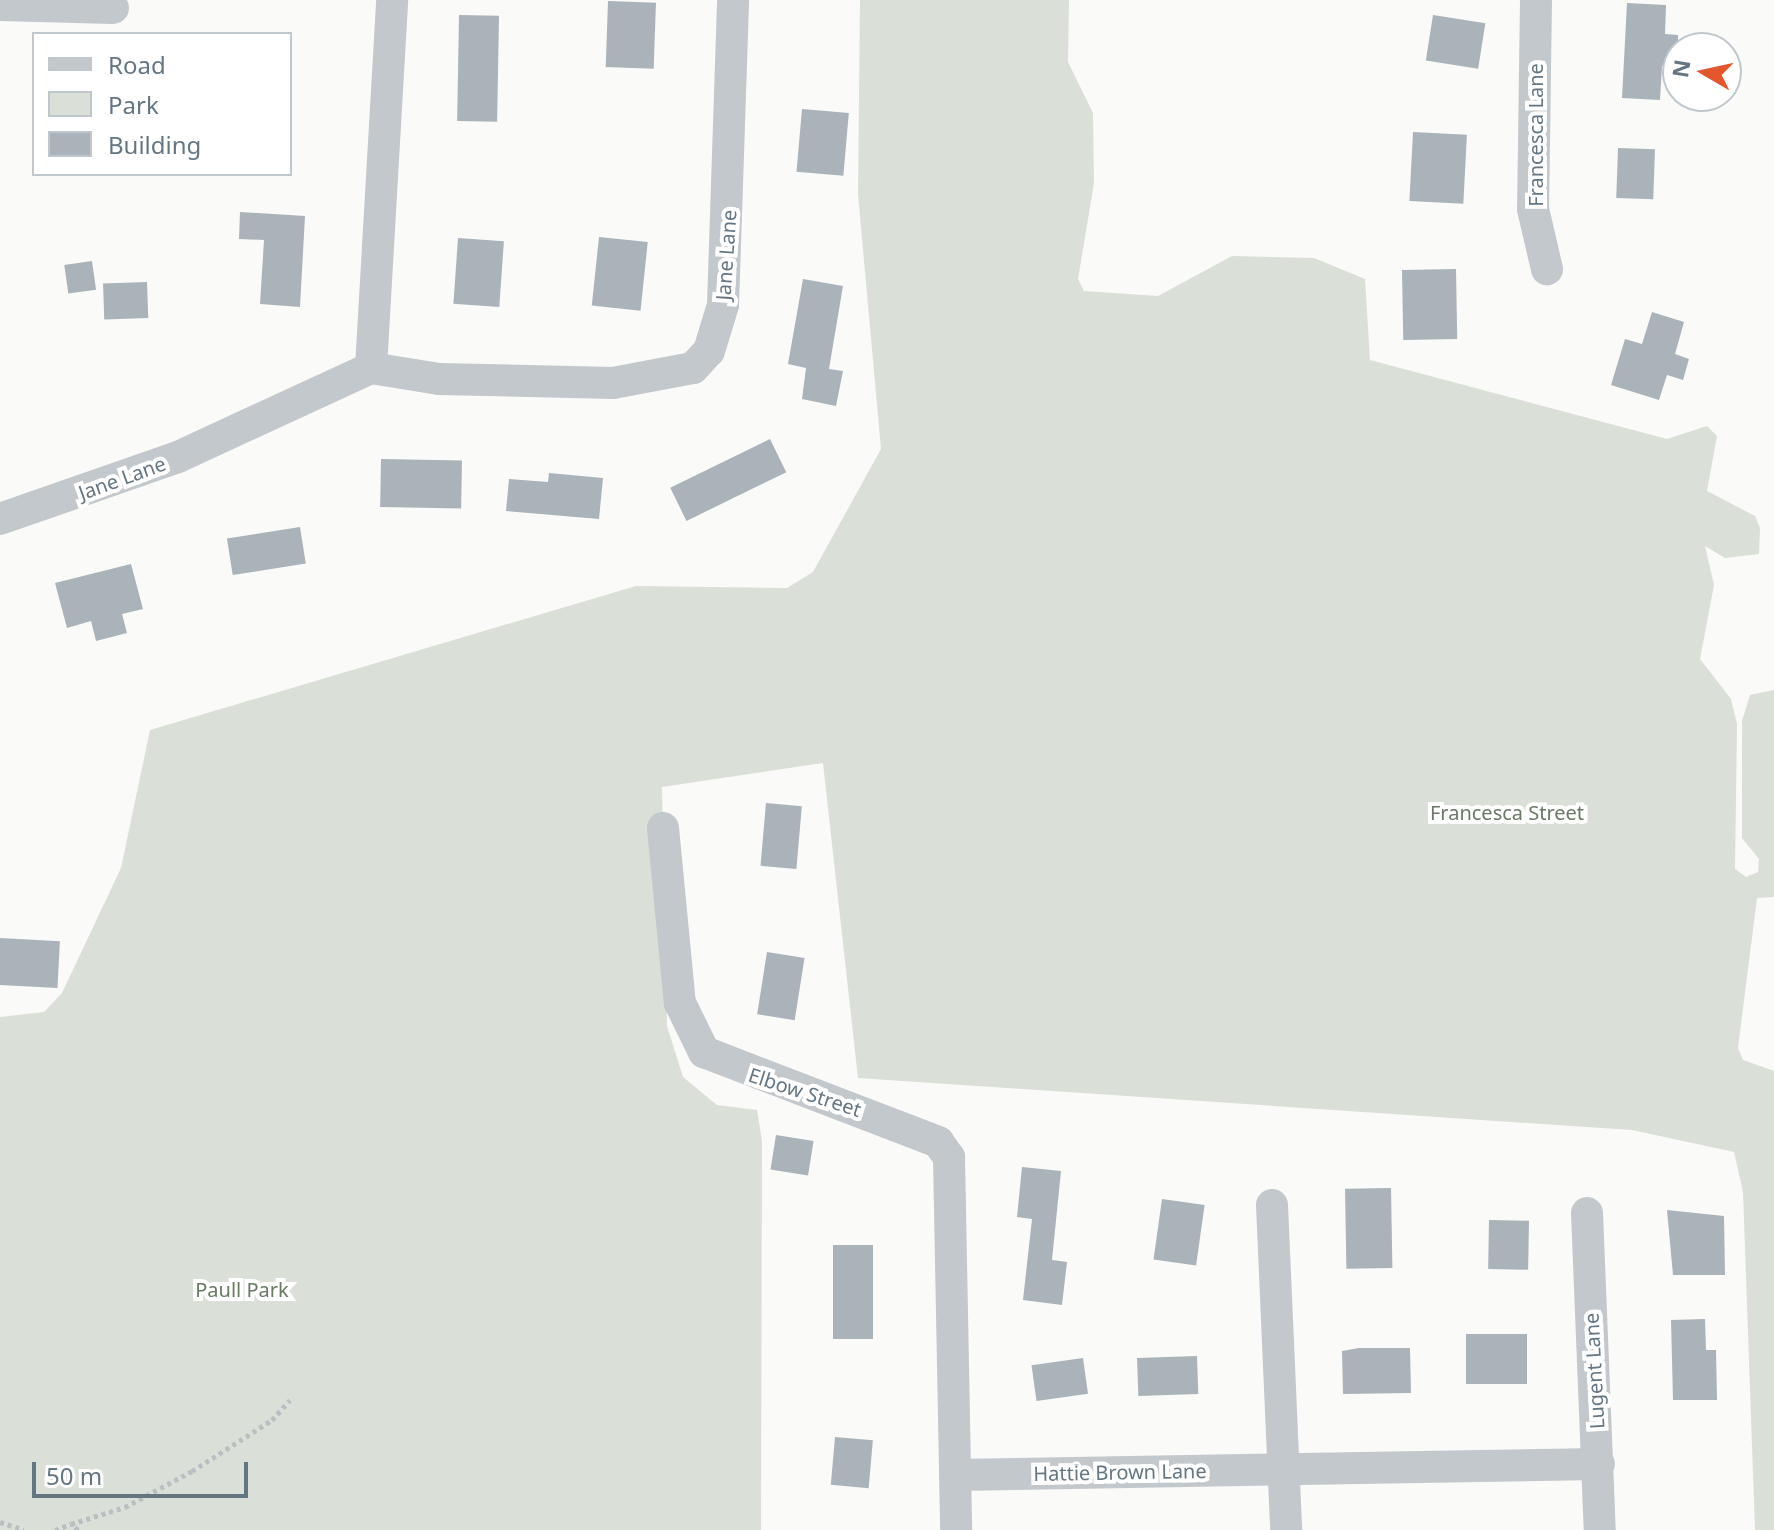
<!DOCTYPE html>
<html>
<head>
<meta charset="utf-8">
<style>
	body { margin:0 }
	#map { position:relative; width:1774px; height:1530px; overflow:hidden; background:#fafaf8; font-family:"Noto Sans",sans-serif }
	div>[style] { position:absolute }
	.green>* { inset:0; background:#dadfd7 }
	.building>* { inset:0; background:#aab3b9; transform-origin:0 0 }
	.path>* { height:5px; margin-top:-2.5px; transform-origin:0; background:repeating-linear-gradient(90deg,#bbbfc2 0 4px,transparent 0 8px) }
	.street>* { height:32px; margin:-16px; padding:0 16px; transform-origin:16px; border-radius:16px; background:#c3c8cc }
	span { translate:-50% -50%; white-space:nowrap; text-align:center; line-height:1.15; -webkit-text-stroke:8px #fff; paint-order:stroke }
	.street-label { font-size:20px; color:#657683 }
	.park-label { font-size:20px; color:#687a64 }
	.legend { position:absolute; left:32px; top:32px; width:260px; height:144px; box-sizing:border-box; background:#fff; border:2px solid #c1c8cd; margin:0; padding:10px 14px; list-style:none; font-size:24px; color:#657683 }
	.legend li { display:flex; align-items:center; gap:16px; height:40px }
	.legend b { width:40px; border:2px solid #c1c8cd }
	.north { position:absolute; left:1662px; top:32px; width:80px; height:80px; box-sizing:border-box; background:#fff; border:2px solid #c1c8cd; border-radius:50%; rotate:279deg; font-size:22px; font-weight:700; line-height:32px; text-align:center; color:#657683 }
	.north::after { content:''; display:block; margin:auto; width:28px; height:36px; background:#e4572e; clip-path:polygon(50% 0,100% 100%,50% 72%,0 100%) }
	.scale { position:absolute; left:32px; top:1462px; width:216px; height:36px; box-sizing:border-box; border:4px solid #657683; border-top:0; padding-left:10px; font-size:24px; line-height:28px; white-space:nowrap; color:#657683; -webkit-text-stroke:6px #fff; paint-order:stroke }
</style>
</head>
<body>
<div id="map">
	<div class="green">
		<i style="clip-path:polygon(860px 0,1069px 0,1068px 62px,1093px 113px,1094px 183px,1078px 279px,1084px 291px,1158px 296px,1232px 256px,1314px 258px,1365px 279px,1370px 360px,1667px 439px,1707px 426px,1717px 436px,1707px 491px,1755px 516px,1760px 528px,1759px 554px,1725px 558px,1705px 546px,1714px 585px,1700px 659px,1731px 699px,1737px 724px,1735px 869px,1746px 877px,1758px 872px,1759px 859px,1742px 838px,1742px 721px,1750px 695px,1774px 690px,1774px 897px,1757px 898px,1738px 1048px,1743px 1060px,1774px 1071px,1774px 1530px,1755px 1530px,1743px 1192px,1734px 1152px,1632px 1130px,858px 1078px,823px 763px,662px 787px,667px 1026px,683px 1077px,717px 1105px,757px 1110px,762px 1141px,761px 1530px,0 1530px,0 1017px,44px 1012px,62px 993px,121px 868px,150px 730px,636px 586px,787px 588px,813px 572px,881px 449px,858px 194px)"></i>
	</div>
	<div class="building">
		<i style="left:608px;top:1px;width:48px;height:66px;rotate:2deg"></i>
		<i style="clip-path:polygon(1627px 3px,1666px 5px,1665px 34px,1678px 35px,1678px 66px,1662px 66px,1660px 100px,1622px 98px)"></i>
		<i style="left:459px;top:15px;width:40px;height:106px;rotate:1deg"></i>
		<i style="left:1433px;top:15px;width:53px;height:46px;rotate:9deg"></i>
		<i style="left:802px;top:109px;width:47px;height:63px;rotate:5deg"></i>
		<i style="left:1413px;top:132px;width:54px;height:69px;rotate:3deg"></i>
		<i style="left:1618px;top:148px;width:37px;height:50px;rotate:2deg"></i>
		<i style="clip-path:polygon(240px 212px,305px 216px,300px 307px,260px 304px,264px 240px,239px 239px)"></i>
		<i style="left:599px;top:237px;width:49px;height:69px;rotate:6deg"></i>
		<i style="left:458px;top:238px;width:46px;height:66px;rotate:4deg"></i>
		<i style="left:92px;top:261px;width:29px;height:28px;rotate:82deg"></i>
		<i style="left:1456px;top:269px;width:70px;height:54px;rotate:89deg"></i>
		<i style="clip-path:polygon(803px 279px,843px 286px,829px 369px,843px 371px,836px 406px,802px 399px,806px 368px,788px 364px)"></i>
		<i style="left:147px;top:282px;width:36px;height:44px;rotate:88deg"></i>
		<i style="clip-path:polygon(1652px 312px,1684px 322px,1675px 354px,1689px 359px,1683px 380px,1667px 375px,1659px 400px,1611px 385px,1625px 339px,1642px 344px)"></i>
		<i style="left:770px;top:439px;width:37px;height:111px;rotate:64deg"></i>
		<i style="left:381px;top:459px;width:81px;height:48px;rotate:1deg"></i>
		<i style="clip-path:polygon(549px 473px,603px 478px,599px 519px,506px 511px,509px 479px,548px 482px)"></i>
		<i style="left:300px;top:527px;width:37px;height:74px;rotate:81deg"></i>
		<i style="clip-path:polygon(131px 564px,143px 609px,122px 614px,127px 633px,96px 641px,91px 621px,67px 628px,55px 583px)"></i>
		<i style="left:766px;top:803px;width:36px;height:63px;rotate:5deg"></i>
		<i style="left:0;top:938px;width:60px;height:47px;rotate:3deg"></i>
		<i style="left:767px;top:952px;width:38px;height:63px;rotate:9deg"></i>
		<i style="left:776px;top:1135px;width:38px;height:35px;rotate:9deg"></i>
		<i style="clip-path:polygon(1022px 1167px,1061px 1171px,1052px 1260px,1067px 1262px,1062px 1305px,1023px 1300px,1032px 1219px,1017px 1217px)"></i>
		<i style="left:1391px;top:1188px;width:80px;height:46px;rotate:89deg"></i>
		<i style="left:1162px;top:1199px;width:43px;height:61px;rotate:8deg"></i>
		<i style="clip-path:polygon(1667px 1210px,1724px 1216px,1725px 1275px,1673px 1275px)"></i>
		<i style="left:1489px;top:1220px;width:40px;height:49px;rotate:1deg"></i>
		<i style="left:833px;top:1245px;width:40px;height:94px"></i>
		<i style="clip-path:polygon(1705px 1319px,1706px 1350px,1716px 1350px,1717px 1400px,1673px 1400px,1671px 1320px)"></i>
		<i style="left:1466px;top:1334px;width:61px;height:50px"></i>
		<i style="clip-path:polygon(1359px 1348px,1410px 1348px,1411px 1393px,1343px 1394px,1342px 1351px)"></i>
		<i style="left:1197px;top:1356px;width:38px;height:60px;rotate:88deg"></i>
		<i style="left:1083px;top:1358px;width:36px;height:52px;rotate:82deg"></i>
		<i style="left:835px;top:1437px;width:38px;height:48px;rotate:5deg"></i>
	</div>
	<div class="path">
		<i style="left:0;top:1522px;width:25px;rotate:18deg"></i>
		<i style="left:55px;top:1530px;width:17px;rotate:-21deg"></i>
		<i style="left:78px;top:1530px;width:9px;rotate:-139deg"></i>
		<i style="left:71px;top:1524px;width:57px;rotate:-17.5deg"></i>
		<i style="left:125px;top:1507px;width:76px;rotate:-28.2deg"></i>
		<i style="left:192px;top:1471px;width:95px;rotate:-32.5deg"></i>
		<i style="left:272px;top:1420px;width:27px;rotate:-48deg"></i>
	</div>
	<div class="street">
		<i style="left:1536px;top:0;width:209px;rotate:90.8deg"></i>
		<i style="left:1533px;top:209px;width:62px;rotate:76.9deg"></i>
		<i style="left:0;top:5px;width:113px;rotate:1.5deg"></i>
		<i style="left:371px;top:368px;width:369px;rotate:-86.7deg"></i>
		<i style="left:0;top:519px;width:188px;rotate:-19.2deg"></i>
		<i style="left:178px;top:457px;width:213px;rotate:-24.8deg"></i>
		<i style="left:371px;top:368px;width:69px;rotate:9.2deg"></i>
		<i style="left:439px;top:379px;width:174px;rotate:1.3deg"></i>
		<i style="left:613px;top:383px;width:81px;rotate:-10.6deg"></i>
		<i style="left:693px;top:368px;width:23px;rotate:-47deg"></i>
		<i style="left:709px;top:351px;width:48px;rotate:-73.1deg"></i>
		<i style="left:723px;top:305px;width:305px;rotate:-88.1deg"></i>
		<i style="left:663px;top:828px;width:176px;rotate:84.5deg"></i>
		<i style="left:680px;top:1003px;width:55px;rotate:63.9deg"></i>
		<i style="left:704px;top:1052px;width:251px;rotate:21deg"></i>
		<i style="left:938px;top:1142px;width:19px;rotate:54deg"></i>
		<i style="left:949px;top:1157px;width:373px;rotate:88.9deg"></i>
		<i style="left:1272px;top:1205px;width:325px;rotate:87.5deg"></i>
		<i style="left:1587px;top:1213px;width:317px;rotate:87.7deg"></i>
		<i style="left:955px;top:1475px;width:644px;rotate:-0.98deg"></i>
	</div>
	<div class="street-label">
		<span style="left:1535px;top:135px;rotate:-90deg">Francesca Lane</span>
		<span style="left:726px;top:255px;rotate:-86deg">Jane Lane</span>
		<span style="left:122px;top:478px;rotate:-20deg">Jane Lane</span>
		<span style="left:805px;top:1092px;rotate:18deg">Elbow Street</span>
		<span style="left:1594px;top:1371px;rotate:-93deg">Lugent Lane</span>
		<span style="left:1120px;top:1472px;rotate:-1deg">Hattie Brown Lane</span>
	</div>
	<div class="park-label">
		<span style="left:1507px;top:812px">Francesca Street</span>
		<span style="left:242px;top:1289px">Paull Park</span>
	</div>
	<ul class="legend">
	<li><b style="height:10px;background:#c3c8cc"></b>Road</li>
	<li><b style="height:22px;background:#dadfd7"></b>Park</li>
	<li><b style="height:22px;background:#aab3b9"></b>Building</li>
	</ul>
	<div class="north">N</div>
	<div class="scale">50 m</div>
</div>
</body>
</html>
